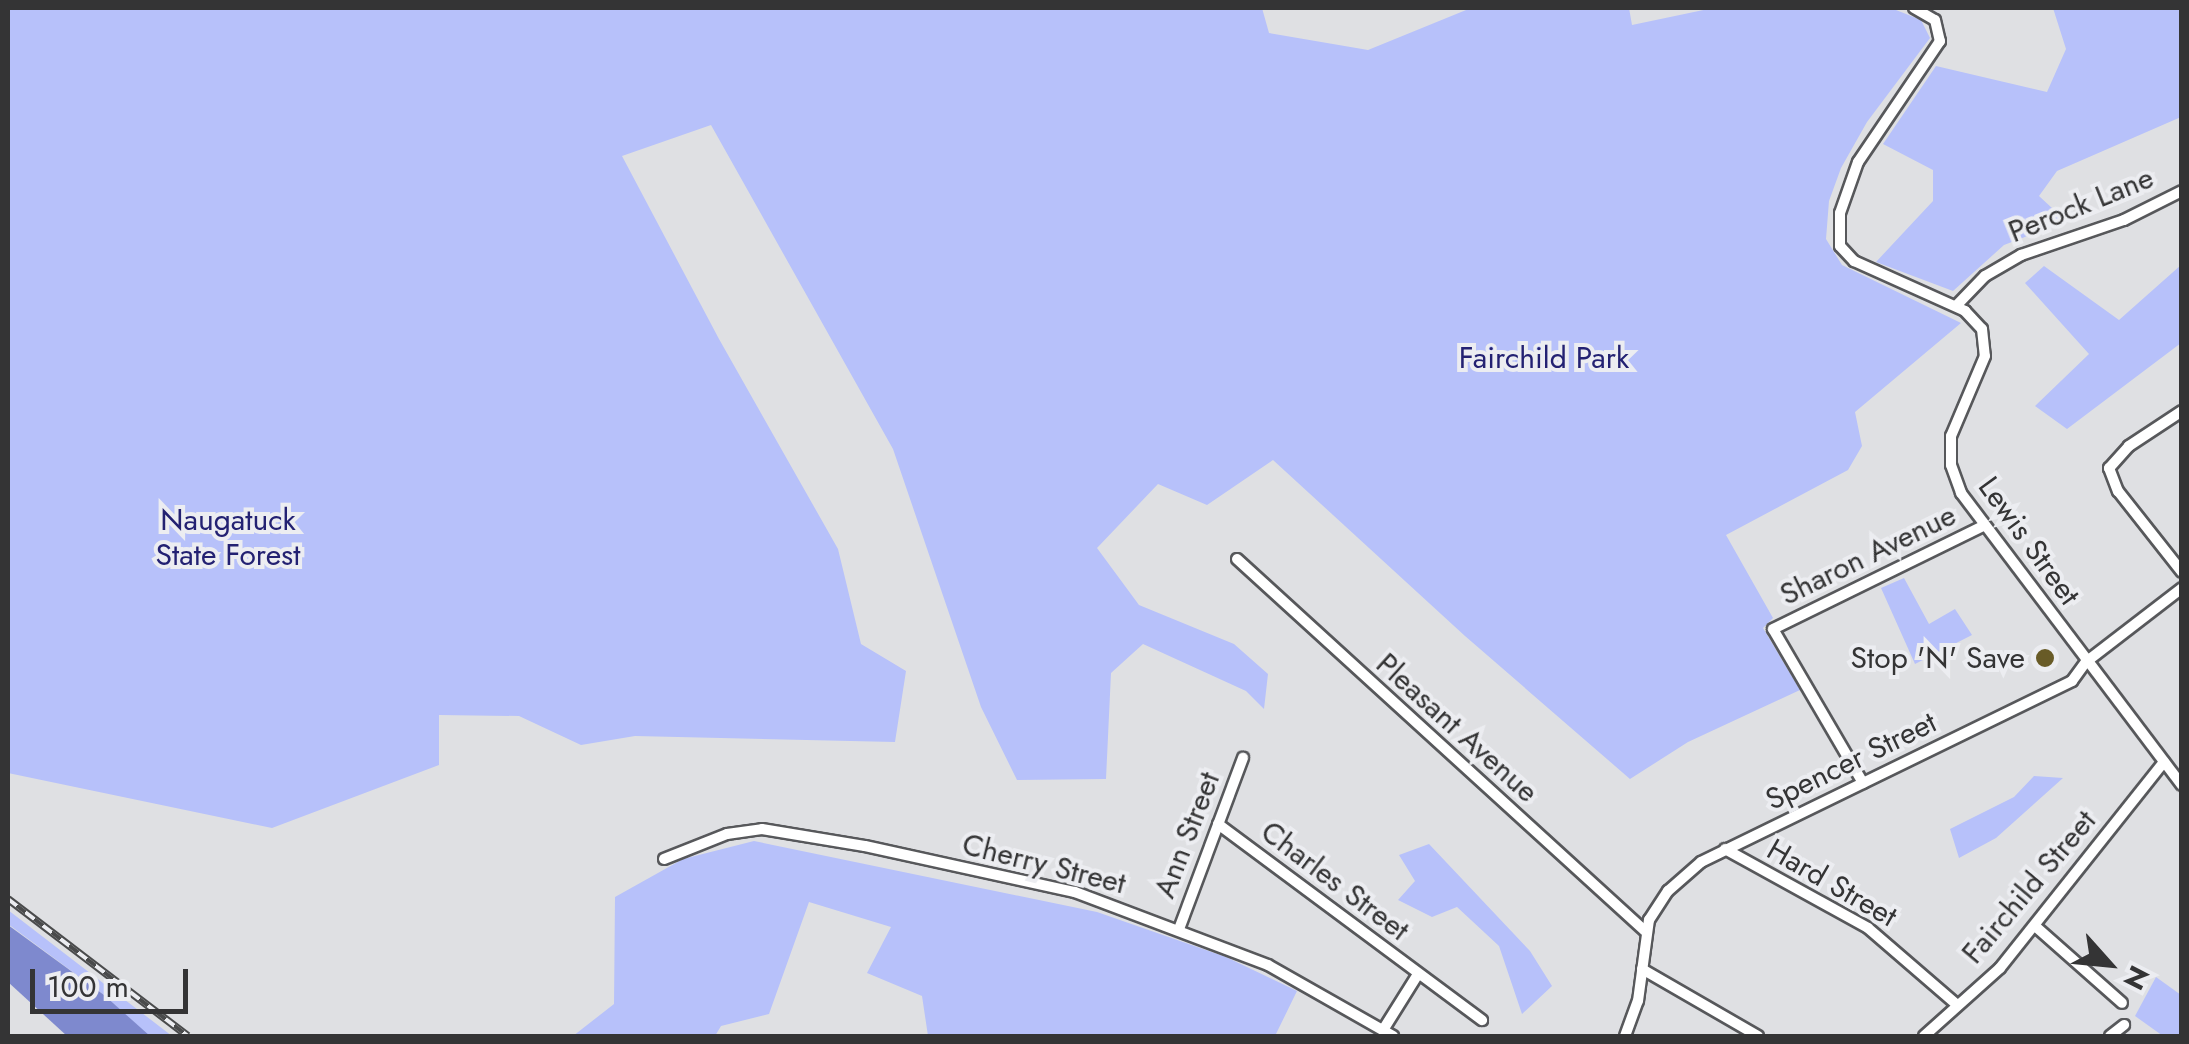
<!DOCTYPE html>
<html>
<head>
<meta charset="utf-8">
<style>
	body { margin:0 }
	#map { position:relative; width:2189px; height:1044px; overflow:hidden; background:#dfe0e3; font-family:Jost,sans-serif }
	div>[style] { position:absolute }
	.green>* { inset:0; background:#b7c1fa }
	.water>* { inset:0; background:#7e89ce }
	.roads { filter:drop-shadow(2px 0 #57585b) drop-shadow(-2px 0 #57585b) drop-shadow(0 2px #57585b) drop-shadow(0 -2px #57585b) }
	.street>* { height:10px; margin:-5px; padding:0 5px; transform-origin:5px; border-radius:5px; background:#fff }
	.rail>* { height:8px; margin-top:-4px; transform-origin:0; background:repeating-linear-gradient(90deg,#ecedf1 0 11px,#4a4b4c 0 22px); box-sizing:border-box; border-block:2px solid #4a4b4c }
	.dots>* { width:28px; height:28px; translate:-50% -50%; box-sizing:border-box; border:5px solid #ecedf1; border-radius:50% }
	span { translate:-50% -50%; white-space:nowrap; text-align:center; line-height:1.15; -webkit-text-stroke:8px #ecedf1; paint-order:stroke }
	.street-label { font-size:30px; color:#343435 }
	.park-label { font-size:30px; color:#232172 }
	.poi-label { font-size:30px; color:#343435 }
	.right { translate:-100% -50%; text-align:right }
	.frame { position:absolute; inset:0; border:10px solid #343435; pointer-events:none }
	.north { position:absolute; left:2059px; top:914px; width:100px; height:100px; -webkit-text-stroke:8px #ecedf1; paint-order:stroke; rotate:117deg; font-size:28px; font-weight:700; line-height:40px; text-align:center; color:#343435 }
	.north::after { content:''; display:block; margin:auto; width:35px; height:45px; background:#343435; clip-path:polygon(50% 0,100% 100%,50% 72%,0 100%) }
	.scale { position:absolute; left:30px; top:969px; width:158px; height:45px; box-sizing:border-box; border:5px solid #343435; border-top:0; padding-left:12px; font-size:30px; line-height:35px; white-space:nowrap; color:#343435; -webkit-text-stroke:8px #ecedf1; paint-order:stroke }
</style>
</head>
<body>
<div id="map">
	<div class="green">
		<i style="clip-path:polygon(8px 8px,1262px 8px,1269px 33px,1368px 50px,1471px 8px,1629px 8px,1632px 25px,1713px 8px,1891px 8px,1921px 20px,1930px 38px,1867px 122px,1841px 168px,1829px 201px,1826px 239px,1842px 265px,1961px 323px,1855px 412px,1862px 446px,1848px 470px,1726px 535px,1773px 618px,1763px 628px,1800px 690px,1688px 742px,1630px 779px,1465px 636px,1273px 460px,1207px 505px,1158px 484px,1097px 548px,1139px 605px,1234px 644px,1268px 674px,1264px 709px,1246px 691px,1143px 644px,1111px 673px,1106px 779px,1017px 780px,981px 707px,893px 449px,711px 125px,622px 156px,719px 339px,838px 549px,861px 644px,906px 671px,895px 742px,635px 736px,581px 745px,519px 716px,439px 715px,439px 765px,272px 828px,8px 773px)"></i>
		<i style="clip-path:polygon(2053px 8px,2181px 8px,2181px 117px,2057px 171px,2039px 196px,2066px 221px,2004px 245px,1953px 291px,1876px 262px,1933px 201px,1933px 170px,1883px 144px,1936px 66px,2047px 92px,2066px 49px)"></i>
		<i style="clip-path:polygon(2181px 265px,2181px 343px,2067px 429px,2035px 406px,2089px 354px,2025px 283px,2044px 266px,2119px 320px)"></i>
		<i style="clip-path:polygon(1904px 578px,1929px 624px,1955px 609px,1972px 635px,1915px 664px,1881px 588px)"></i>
		<i style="clip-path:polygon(2034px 776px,2063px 778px,1996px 838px,1959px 858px,1950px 829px,2014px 797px)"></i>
		<i style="clip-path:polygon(754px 841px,1097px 912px,1226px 957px,1297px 991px,1275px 1036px,928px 1036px,922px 996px,867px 973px,891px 927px,809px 902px,769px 1014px,721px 1026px,715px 1036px,573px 1036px,614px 1004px,615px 897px,683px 859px)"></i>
		<i style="clip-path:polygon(1429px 844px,1530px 951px,1552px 986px,1522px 1014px,1499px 946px,1457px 907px,1432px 917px,1398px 900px,1415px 881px,1399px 855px)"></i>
		<i style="clip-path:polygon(8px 910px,172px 1036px,149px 1036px,104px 995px,8px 924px)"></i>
		<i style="clip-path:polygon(2156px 977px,2181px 995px,2181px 1036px,2163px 1036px,2135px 1016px)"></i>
	</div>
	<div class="water">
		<i style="clip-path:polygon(8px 925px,104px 995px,150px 1036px,67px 1036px,8px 982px)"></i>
	</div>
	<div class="roads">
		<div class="street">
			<i style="left:1914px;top:8px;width:24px;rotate:30deg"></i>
			<i style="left:1935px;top:20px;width:22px;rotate:77deg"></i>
			<i style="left:1940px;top:41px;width:146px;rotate:124.1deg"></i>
			<i style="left:1858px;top:162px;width:54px;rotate:109.4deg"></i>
			<i style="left:1840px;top:213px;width:33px;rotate:90deg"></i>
			<i style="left:1840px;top:246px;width:21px;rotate:47deg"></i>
			<i style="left:1854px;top:261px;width:122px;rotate:24.2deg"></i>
			<i style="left:1965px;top:311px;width:25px;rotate:47deg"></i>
			<i style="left:1982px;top:329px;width:27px;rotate:84deg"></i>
			<i style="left:1985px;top:356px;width:87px;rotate:113deg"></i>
			<i style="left:1951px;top:436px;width:29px;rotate:90deg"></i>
			<i style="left:1951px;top:465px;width:30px;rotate:70deg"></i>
			<i style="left:1961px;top:493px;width:366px;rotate:52.9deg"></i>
			<i style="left:1956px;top:306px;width:42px;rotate:-46deg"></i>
			<i style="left:1985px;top:276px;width:42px;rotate:-30.3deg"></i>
			<i style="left:2021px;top:255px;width:109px;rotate:-18.8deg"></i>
			<i style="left:2124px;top:220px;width:65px;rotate:-26.6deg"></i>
			<i style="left:2182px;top:411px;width:64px;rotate:146.6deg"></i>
			<i style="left:2129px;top:446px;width:30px;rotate:132deg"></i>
			<i style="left:2109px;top:468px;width:25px;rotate:69deg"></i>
			<i style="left:2118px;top:491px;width:103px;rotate:51.7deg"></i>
			<i style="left:1237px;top:559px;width:552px;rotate:42.36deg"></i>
			<i style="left:1863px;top:783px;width:178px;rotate:-120.3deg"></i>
			<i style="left:1773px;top:629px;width:234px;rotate:-26.1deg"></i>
			<i style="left:1218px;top:824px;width:329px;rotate:36.6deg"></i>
			<i style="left:1725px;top:849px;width:163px;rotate:28.9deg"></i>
			<i style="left:1868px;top:928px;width:116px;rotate:40.8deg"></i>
			<i style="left:664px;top:859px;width:68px;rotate:-21.6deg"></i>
			<i style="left:727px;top:834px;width:35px;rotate:-8deg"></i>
			<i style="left:762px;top:829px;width:104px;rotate:9.4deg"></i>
			<i style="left:865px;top:846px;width:215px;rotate:12.4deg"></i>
			<i style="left:1075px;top:892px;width:206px;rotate:20.7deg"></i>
			<i style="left:1268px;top:965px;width:144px;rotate:29.6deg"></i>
			<i style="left:2035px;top:926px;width:116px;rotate:41.5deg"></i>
			<i style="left:1179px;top:929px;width:183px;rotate:-69.5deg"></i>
			<i style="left:1642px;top:969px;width:134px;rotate:30deg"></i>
			<i style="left:1383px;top:1030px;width:66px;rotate:-58deg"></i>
			<i style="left:1625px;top:1036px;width:37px;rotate:-70deg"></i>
			<i style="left:1638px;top:1001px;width:82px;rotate:-82.3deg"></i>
			<i style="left:1649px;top:920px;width:35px;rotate:-57deg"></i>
			<i style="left:1668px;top:891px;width:44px;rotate:-41.3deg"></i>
			<i style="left:1701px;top:862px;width:413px;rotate:-26deg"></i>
			<i style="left:2072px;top:681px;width:24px;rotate:-54deg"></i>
			<i style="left:2086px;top:662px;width:121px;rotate:-37.6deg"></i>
			<i style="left:1924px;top:1036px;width:102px;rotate:-41.8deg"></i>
			<i style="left:2000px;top:968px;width:263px;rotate:-51.5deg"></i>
			<i style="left:2110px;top:1036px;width:18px;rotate:-38deg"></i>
		</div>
	</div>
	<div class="rail">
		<i style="left:8px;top:899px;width:226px;rotate:37.3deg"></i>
	</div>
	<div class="dots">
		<i style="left:2045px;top:658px;background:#685b27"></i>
	</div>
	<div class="street-label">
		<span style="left:2081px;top:205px;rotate:-22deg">Perock Lane</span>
		<span style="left:2029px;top:541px;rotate:54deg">Lewis Street</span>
		<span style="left:1868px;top:555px;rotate:-26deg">Sharon Avenue</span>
		<span style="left:1457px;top:728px;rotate:42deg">Pleasant Avenue</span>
		<span style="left:1851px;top:761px;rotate:-26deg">Spencer Street</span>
		<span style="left:1187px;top:835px;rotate:-69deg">Ann Street</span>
		<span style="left:1044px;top:864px;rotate:14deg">Cherry Street</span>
		<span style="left:1335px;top:881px;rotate:37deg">Charles Street</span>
		<span style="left:1832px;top:883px;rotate:30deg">Hard Street</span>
		<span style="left:2029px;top:887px;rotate:-50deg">Fairchild Street</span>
	</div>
	<div class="park-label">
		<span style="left:1544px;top:358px">Fairchild Park</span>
		<span style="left:228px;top:537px">Naugatuck<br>State Forest</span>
	</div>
	<div class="poi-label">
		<span class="right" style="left:2025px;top:658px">Stop 'N' Save</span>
	</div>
	<div class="frame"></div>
	<div class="north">N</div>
	<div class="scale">100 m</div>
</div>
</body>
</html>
